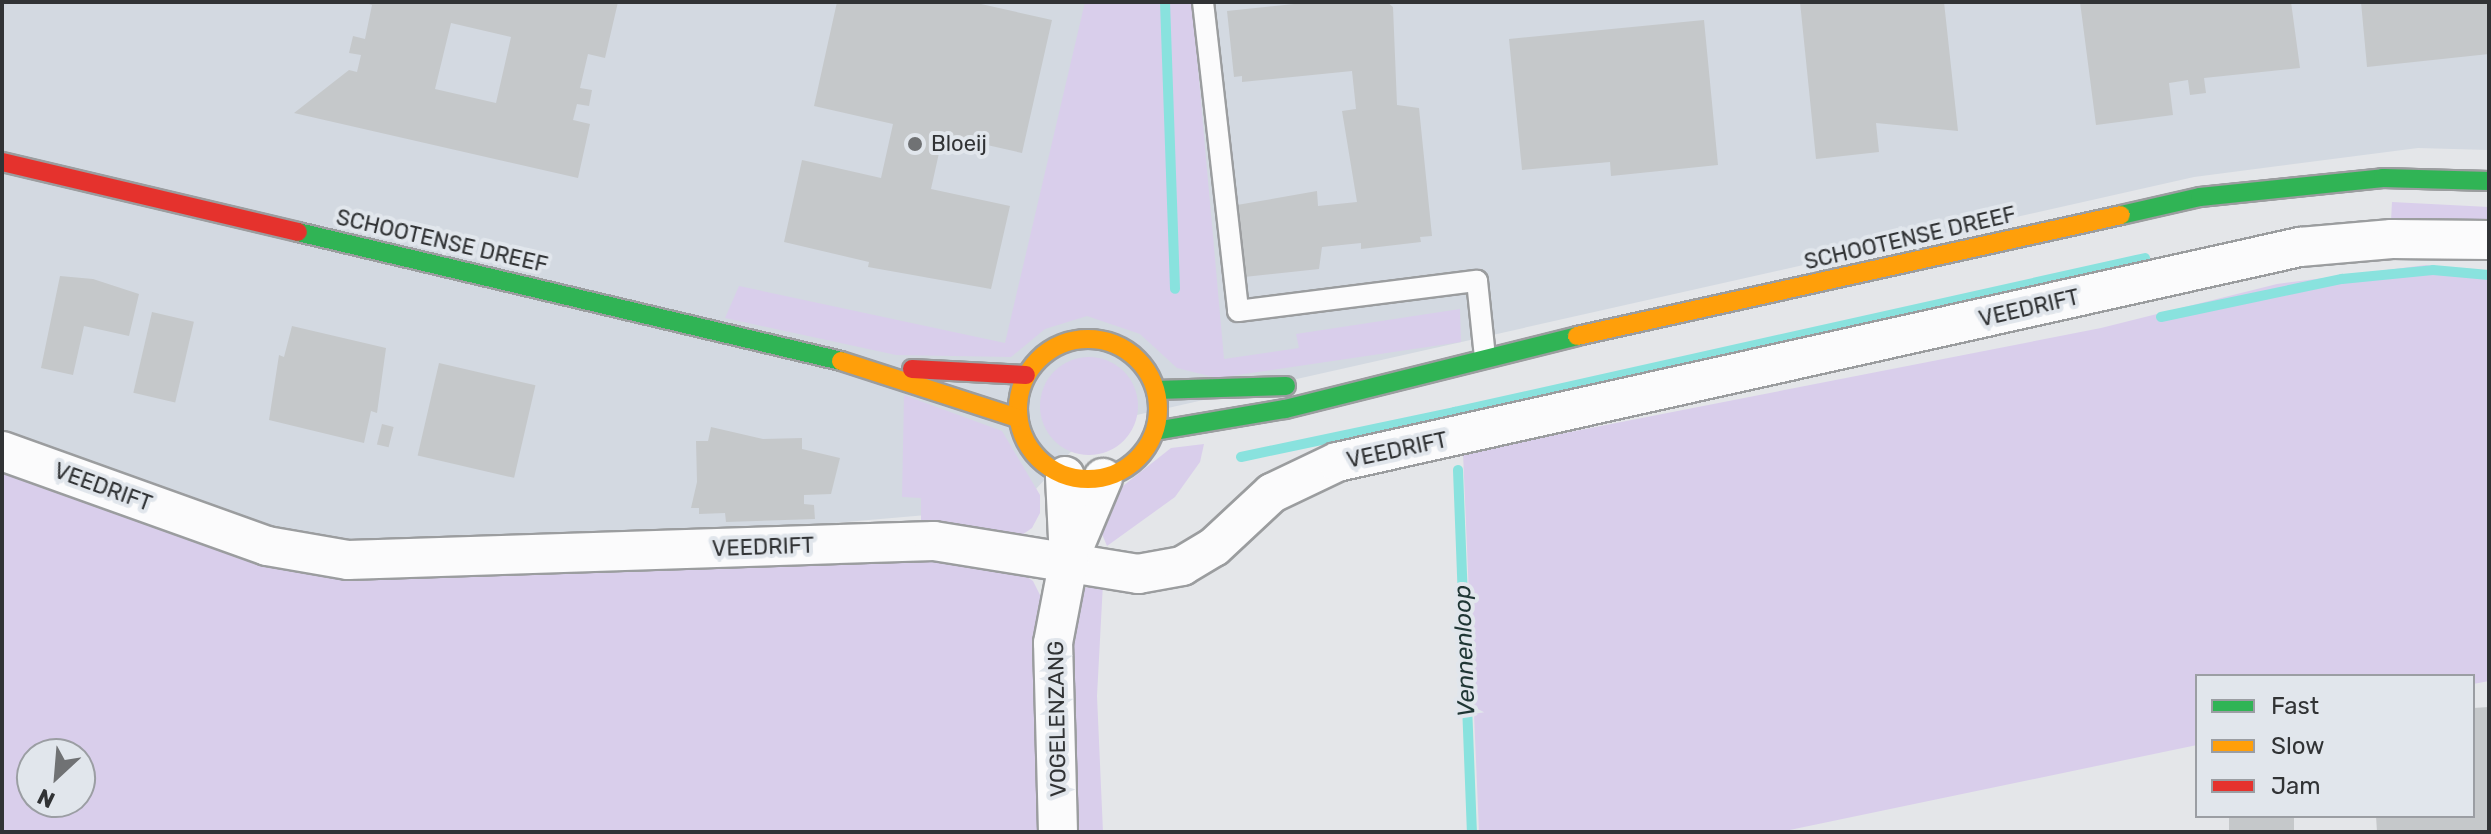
<!DOCTYPE html>
<html>
<head>
<meta charset="utf-8">
<style>
	body { margin:0 }
	#map { position:relative; width:2491px; height:834px; overflow:hidden; background:#e4e6e9; font-family:Rubik,sans-serif }
	div>[style] { position:absolute }
	.built>* { inset:0; background:#d3d9e1 }
	.green>* { inset:0; background:#d9ceeb; transform-origin:0 0 }
	.round { border-radius:50% }
	.stream>* { height:10px; margin:-5px; padding:0 5px; transform-origin:5px; border-radius:5px; background:#89e2de }
	.building>* { inset:0; background:#c5c8ca; transform-origin:0 0 }
	.roads { filter:drop-shadow(2px 0 #9b9d9f) drop-shadow(-2px 0 #9b9d9f) drop-shadow(0 2px #9b9d9f) drop-shadow(0 -2px #9b9d9f) }
	.lane>* { height:20px; margin:-10px; padding:0 10px; transform-origin:10px; border-radius:10px; background:#fbfbfc }
	.street>* { height:38px; margin:-19px; padding:0 19px; transform-origin:19px; border-radius:19px; background:#fbfbfc }
	.fast>* { height:18px; margin:-9px; padding:0 9px; transform-origin:9px; border-radius:9px; background:#30b455 }
	.slow>* { height:18px; margin:-9px; padding:0 9px; transform-origin:9px; border-radius:9px; background:#ff9f0a }
	.slow>.ring { margin:-9px; padding:0; box-sizing:content-box; background:none; border:18px solid #ff9f0a; border-radius:50% }
	.jam>* { height:18px; margin:-9px; padding:0 9px; transform-origin:9px; border-radius:9px; background:#e5322d }
	.dots>* { width:22px; height:22px; translate:-50% -50%; box-sizing:border-box; border:4px solid #e1e6ec; border-radius:50% }
	span { translate:-50% -50%; white-space:nowrap; text-align:center; line-height:1.15; -webkit-text-stroke:8px #e1e6ec; paint-order:stroke }
	.poi-label { font-size:22px; color:#313335 }
	.left { translate:0 -50%; text-align:left }
	.street-label { font-size:22px; color:#313335 }
	.water-label { font-size:24px; color:#1f3634; font-style:italic }
	.frame { position:absolute; inset:0; border:4px solid #313335; pointer-events:none }
	.legend { position:absolute; left:2195px; top:674px; width:280px; height:144px; box-sizing:border-box; background:#e1e6ec; border:2px solid #9b9ea3; margin:0; padding:10px 14px; list-style:none; font-size:24px; color:#313335 }
	.legend li { display:flex; align-items:center; gap:16px; height:40px }
	.legend b { width:40px; border:2px solid #9b9ea3 }
	.north { position:absolute; left:16px; top:738px; width:80px; height:80px; box-sizing:border-box; background:#e1e6ec; border:2px solid #9b9ea3; border-radius:50%; rotate:206deg; font-size:22px; font-weight:700; line-height:32px; text-align:center; color:#313335 }
	.north::after { content:''; display:block; margin:auto; width:28px; height:36px; background:#707274; clip-path:polygon(50% 0,100% 100%,50% 72%,0 100%) }
</style>
</head>
<body>
<div id="map">
	<div class="built">
		<i style="clip-path:polygon(2px 2px,2489px 2px,2489px 150px,2418px 148px,2194px 177px,1097px 424px,1019px 507px,479px 554px,284px 545px,2px 437px)"></i>
	</div>
	<div class="green">
		<i style="clip-path:polygon(1085px 2px,1192px 2px,1224px 359px,1299px 348px,1296px 334px,1460px 309px,1461px 342px,1217px 378px,1177px 368px,1140px 334px,1087px 316px,1045px 329px,1011px 357px,896px 355px,725px 318px,739px 286px,1005px 343px)"></i>
		<i style="left:2392px;top:202px;width:97px;height:28px;rotate:3deg"></i>
		<i style="clip-path:polygon(2426px 265px,2489px 272px,2489px 681px,2473px 684px,2473px 676px,2197px 676px,2197px 745px,1780px 832px,1479px 832px,1463px 453px,2101px 328px,2277px 284px)"></i>
		<i class="round" style="left:1040px;top:357px;width:98px;height:98px"></i>
		<i style="clip-path:polygon(904px 395px,1002px 431px,1040px 495px,1040px 513px,1032px 528px,1019px 537px,921px 531px,921px 498px,902px 497px)"></i>
		<i style="clip-path:polygon(1204px 444px,1200px 462px,1175px 497px,1107px 546px,1099px 527px,1114px 493px,1171px 448px)"></i>
		<i style="clip-path:polygon(evenodd,2px 466px,253px 556px,902px 553px,1017px 570px,1033px 581px,1041px 597px,1034px 661px,1042px 832px,2px 832px,2px 466px,32px 754px,80px 754px,80px 802px,32px 802px,32px 754px)"></i>
		<i style="clip-path:polygon(1103px 583px,1097px 696px,1103px 832px,1066px 832px,1058px 647px,1081px 589px)"></i>
	</div>
	<div class="stream">
		<i style="left:1165px;top:2px;width:287px;rotate:88deg"></i>
		<i style="left:2161px;top:317px;width:185px;rotate:-11.9deg"></i>
		<i style="left:2342px;top:279px;width:91px;rotate:-5.6deg"></i>
		<i style="left:2433px;top:270px;width:56px;rotate:5.1deg"></i>
		<i style="left:1455px;top:412px;width:707px;rotate:-12.58deg"></i>
		<i style="left:1241px;top:457px;width:219px;rotate:-11.9deg"></i>
		<i style="left:1455px;top:412px;width:6px;rotate:90deg"></i>
		<i style="left:1458px;top:470px;width:362px;rotate:87.8deg"></i>
	</div>
	<div class="building">
		<i style="clip-path:polygon(evenodd,363px 2px,618px 2px,605px 58px,588px 54px,580px 88px,592px 90px,589px 106px,577px 104px,573px 120px,590px 124px,578px 178px,294px 113px,349px 70px,357px 72px,361px 55px,349px 53px,353px 36px,365px 39px,372px 5px,363px 2px,451px 23px,511px 37px,496px 103px,435px 89px,451px 23px)"></i>
		<i style="clip-path:polygon(837px 2px,972px 2px,1052px 20px,1022px 153px,943px 135px,931px 189px,1010px 206px,991px 289px,868px 267px,869px 262px,784px 242px,802px 160px,881px 178px,893px 124px,814px 106px)"></i>
		<i style="clip-path:polygon(1313px 2px,1387px 2px,1393px 7px,1397px 105px,1419px 108px,1432px 236px,1420px 237px,1421px 242px,1361px 249px,1361px 243px,1322px 247px,1319px 269px,1244px 277px,1237px 205px,1317px 191px,1318px 206px,1357px 202px,1342px 111px,1356px 109px,1352px 71px,1242px 82px,1242px 76px,1234px 77px,1227px 11px)"></i>
		<i style="clip-path:polygon(1800px 2px,1944px 2px,1958px 131px,1876px 123px,1879px 152px,1816px 159px)"></i>
		<i style="clip-path:polygon(2080px 2px,2291px 2px,2300px 68px,2204px 78px,2206px 93px,2190px 95px,2188px 80px,2169px 83px,2173px 115px,2096px 125px)"></i>
		<i style="clip-path:polygon(2361px 2px,2487px 2px,2489px 54px,2367px 67px)"></i>
		<i style="clip-path:polygon(1704px 20px,1718px 165px,1611px 176px,1610px 162px,1522px 170px,1509px 39px)"></i>
		<i style="clip-path:polygon(60px 276px,93px 279px,139px 294px,129px 336px,84px 326px,73px 375px,41px 368px)"></i>
		<i style="left:152px;top:312px;width:43px;height:83px;rotate:13deg"></i>
		<i style="clip-path:polygon(292px 326px,386px 348px,377px 413px,371px 411px,364px 443px,269px 420px,279px 355px,284px 357px)"></i>
		<i style="left:439px;top:363px;width:99px;height:95px;rotate:13deg"></i>
		<i style="left:382px;top:424px;width:12px;height:21px;rotate:14deg"></i>
		<i style="clip-path:polygon(711px 427px,763px 439px,802px 438px,802px 449px,840px 458px,831px 494px,804px 495px,804px 504px,814px 505px,815px 519px,726px 522px,725px 513px,699px 514px,699px 508px,691px 508px,697px 482px,696px 441px,708px 441px)"></i>
		<i style="clip-path:polygon(2489px 707px,2489px 832px,2377px 832px,2376px 816px,2473px 816px,2473px 708px)"></i>
		<i style="left:2229px;top:816px;width:65px;height:16px"></i>
	</div>
	<div class="roads">
		<div class="lane">
			<i style="left:1203px;top:2px;width:311px;rotate:83.5deg"></i>
			<i style="left:1238px;top:311px;width:241px;rotate:-7.2deg"></i>
			<i style="left:1477px;top:281px;width:76px;rotate:84deg"></i>
		</div>
		<div class="street">
			<i style="left:2px;top:451px;width:282px;rotate:19.7deg"></i>
			<i style="left:267px;top:546px;width:82px;rotate:9.8deg"></i>
			<i style="left:348px;top:560px;width:586px;rotate:-1.86deg"></i>
			<i style="left:934px;top:541px;width:207px;rotate:9.2deg"></i>
			<i style="left:1138px;top:574px;width:45px;rotate:-10.3deg"></i>
			<i style="left:1182px;top:566px;width:37px;rotate:-31deg"></i>
			<i style="left:1214px;top:547px;width:79px;rotate:-43deg"></i>
			<i style="left:1272px;top:493px;width:72px;rotate:-25.5deg"></i>
			<i style="left:1337px;top:462px;width:987px;rotate:-12.59deg"></i>
			<i style="left:2300px;top:247px;width:92px;rotate:-5deg"></i>
			<i style="left:2392px;top:239px;width:97px;rotate:0.6deg"></i>
			<i style="left:1069px;top:559px;width:88px;rotate:-67.2deg"></i>
			<i style="left:1058px;top:832px;width:189px;rotate:-91.5deg"></i>
			<i style="left:1053px;top:643px;width:86px;rotate:-79.2deg"></i>
			<i style="left:1069px;top:559px;width:83px;rotate:-92.8deg"></i>
		</div>
		<div class="fast">
			<i style="left:2121px;top:215px;width:81px;rotate:-12.8deg"></i>
			<i style="left:2200px;top:197px;width:184px;rotate:-5.9deg"></i>
			<i style="left:2383px;top:178px;width:106px;rotate:1.6deg"></i>
			<i style="left:298px;top:232px;width:558px;rotate:13.36deg"></i>
			<i style="left:1156px;top:390px;width:130px;rotate:-1.8deg"></i>
			<i style="left:1155px;top:431px;width:132px;rotate:-9.6deg"></i>
			<i style="left:1285px;top:409px;width:301px;rotate:-14deg"></i>
		</div>
		<div class="slow">
			<i style="left:1577px;top:336px;width:557px;rotate:-12.54deg"></i>
			<i class="ring" style="left:1018px;top:339px;width:122px;height:122px"></i>
			<i style="left:841px;top:361px;width:185px;rotate:17.9deg"></i>
		</div>
		<div class="jam">
			<i style="left:2px;top:162px;width:304px;rotate:13.3deg"></i>
			<i style="left:912px;top:369px;width:114px;rotate:3deg"></i>
		</div>
	</div>
	<div class="dots">
		<i style="left:915px;top:144px;background:#707274"></i>
	</div>
	<div class="poi-label">
		<span class="left" style="left:931px;top:144px">Bloeij</span>
	</div>
	<div class="street-label">
		<span style="left:1910px;top:238px;rotate:-13deg">SCHOOTENSE DREEF</span>
		<span style="left:442px;top:241px;rotate:13deg">SCHOOTENSE DREEF</span>
		<span style="left:2029px;top:308px;rotate:-13deg">VEEDRIFT</span>
		<span style="left:1397px;top:450px;rotate:-12deg">VEEDRIFT</span>
		<span style="left:103px;top:487px;rotate:20deg">VEEDRIFT</span>
		<span style="left:763px;top:547px;rotate:-2deg">VEEDRIFT</span>
		<span style="left:1057px;top:719px;rotate:-91deg">VOGELENZANG</span>
	</div>
	<div class="water-label">
		<span style="left:1465px;top:651px;rotate:-92deg">Vennenloop</span>
	</div>
	<div class="frame"></div>
	<ul class="legend">
	<li><b style="height:10px;background:#30b455"></b>Fast</li>
	<li><b style="height:10px;background:#ff9f0a"></b>Slow</li>
	<li><b style="height:10px;background:#e5322d"></b>Jam</li>
	</ul>
	<div class="north">N</div>
</div>
</body>
</html>
